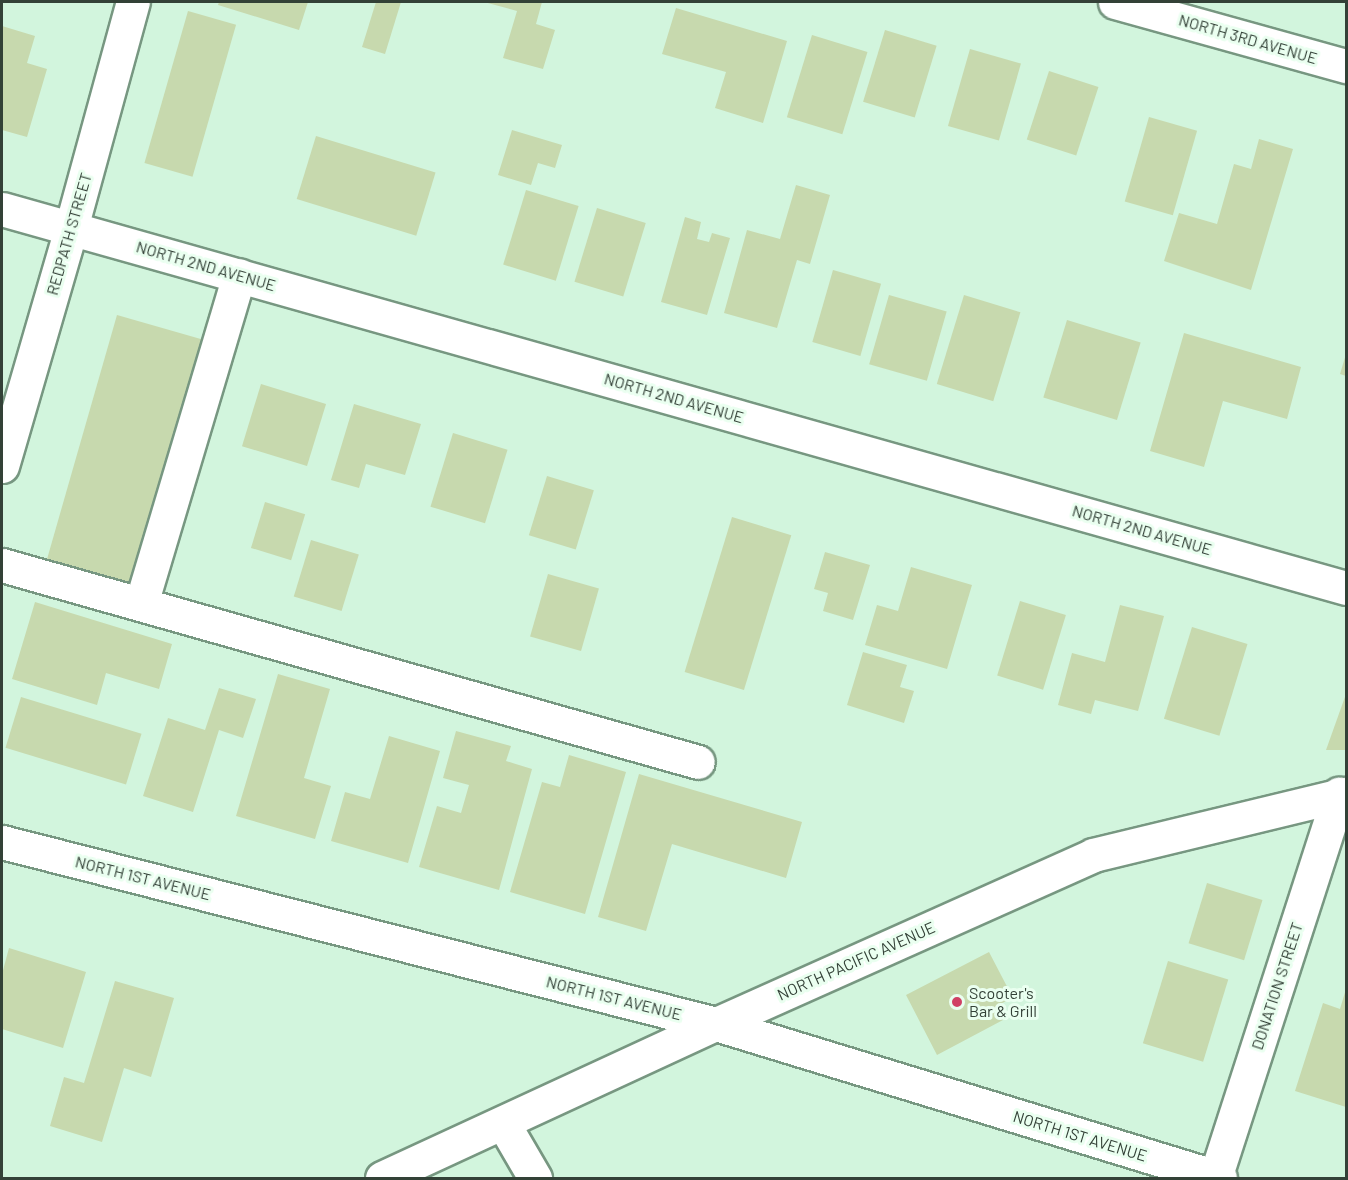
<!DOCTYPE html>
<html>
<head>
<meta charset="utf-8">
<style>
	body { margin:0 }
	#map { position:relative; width:1348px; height:1180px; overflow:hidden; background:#d2f5dd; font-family:Barlow,sans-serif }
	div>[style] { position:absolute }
	.building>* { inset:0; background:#c7d9ae; transform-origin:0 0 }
	.roads { filter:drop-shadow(2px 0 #779781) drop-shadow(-2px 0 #779781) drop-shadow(0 2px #779781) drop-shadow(0 -2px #779781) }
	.minor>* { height:33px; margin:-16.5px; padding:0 16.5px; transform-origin:16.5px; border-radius:16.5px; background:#fff }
	.dots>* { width:16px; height:16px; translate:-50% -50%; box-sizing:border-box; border:3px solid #eafff0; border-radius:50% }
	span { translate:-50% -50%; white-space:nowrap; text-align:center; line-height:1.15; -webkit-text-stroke:6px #eafff0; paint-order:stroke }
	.street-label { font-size:16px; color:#334137 }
	.poi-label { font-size:16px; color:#334137 }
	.left { translate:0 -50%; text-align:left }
	.frame { position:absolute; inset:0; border:3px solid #334137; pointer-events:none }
</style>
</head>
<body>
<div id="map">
	<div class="building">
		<i style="clip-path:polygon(219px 2px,308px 2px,299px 30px,218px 5px)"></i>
		<i style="clip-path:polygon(376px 2px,401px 2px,385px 54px,362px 47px)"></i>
		<i style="clip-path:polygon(484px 2px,542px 2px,536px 24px,555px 30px,543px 69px,503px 58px,517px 11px)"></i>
		<i style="clip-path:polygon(676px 8px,787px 41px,763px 123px,715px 108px,726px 72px,662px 54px)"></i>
		<i style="left:188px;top:11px;width:50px;height:158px;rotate:16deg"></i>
		<i style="clip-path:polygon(2px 26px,35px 36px,27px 63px,47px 69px,27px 137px,2px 130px)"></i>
		<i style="left:885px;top:30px;width:54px;height:75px;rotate:17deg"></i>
		<i style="left:812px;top:35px;width:58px;height:86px;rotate:17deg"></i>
		<i style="left:970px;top:49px;width:53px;height:80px;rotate:16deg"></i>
		<i style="left:1049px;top:71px;width:52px;height:72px;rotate:18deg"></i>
		<i style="left:1149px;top:117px;width:50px;height:88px;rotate:16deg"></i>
		<i style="clip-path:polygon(512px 130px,562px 145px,555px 168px,538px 163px,531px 185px,498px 175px)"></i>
		<i style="left:316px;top:136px;width:125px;height:66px;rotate:17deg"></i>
		<i style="clip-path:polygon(1259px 139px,1293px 149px,1251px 290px,1164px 261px,1179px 213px,1217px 224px,1234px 164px,1251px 169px)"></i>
		<i style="clip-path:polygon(796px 185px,830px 195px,810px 264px,797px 260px,777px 328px,724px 313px,747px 230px,780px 239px)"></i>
		<i style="left:526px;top:190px;width:55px;height:78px;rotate:17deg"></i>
		<i style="left:597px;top:208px;width:51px;height:77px;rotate:17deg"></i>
		<i style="clip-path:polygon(685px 217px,701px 222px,697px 239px,709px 242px,712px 233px,730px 238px,707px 315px,661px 302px)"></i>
		<i style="left:833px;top:270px;width:50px;height:75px;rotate:16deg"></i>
		<i style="left:889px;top:295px;width:60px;height:72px;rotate:16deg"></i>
		<i style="left:964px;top:295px;width:59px;height:93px;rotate:17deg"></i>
		<i style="left:117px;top:315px;width:98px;height:260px;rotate:16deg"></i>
		<i style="left:1067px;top:320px;width:77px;height:81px;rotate:17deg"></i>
		<i style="clip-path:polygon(1184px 333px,1301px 367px,1287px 419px,1223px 401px,1204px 467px,1150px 451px)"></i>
		<i style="clip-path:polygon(1346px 354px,1346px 376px,1340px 374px)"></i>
		<i style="left:261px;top:384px;width:68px;height:65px;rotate:17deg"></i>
		<i style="clip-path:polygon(354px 404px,421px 424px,405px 475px,366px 464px,359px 488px,331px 480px)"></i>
		<i style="left:453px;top:433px;width:57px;height:77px;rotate:17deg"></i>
		<i style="left:547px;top:476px;width:49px;height:62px;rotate:17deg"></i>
		<i style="left:265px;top:502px;width:42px;height:48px;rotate:17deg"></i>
		<i style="left:732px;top:517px;width:62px;height:162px;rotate:17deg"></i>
		<i style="left:311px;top:540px;width:50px;height:59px;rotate:17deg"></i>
		<i style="clip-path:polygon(825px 552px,870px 565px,853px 620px,823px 611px,828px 593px,814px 589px)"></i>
		<i style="clip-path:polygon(911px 567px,972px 585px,947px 669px,865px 645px,877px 605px,898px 611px)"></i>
		<i style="left:548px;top:574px;width:53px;height:65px;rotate:16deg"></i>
		<i style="left:1020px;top:601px;width:48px;height:78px;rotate:17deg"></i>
		<i style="clip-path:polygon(35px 602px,172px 644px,159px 689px,106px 673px,97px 705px,12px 679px)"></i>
		<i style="clip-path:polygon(1120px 605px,1164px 616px,1138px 711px,1095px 700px,1091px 714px,1058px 705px,1072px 653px,1105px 662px)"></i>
		<i style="left:1192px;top:627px;width:58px;height:96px;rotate:17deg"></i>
		<i style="clip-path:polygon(863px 652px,907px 665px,900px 687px,914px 691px,904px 723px,847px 705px)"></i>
		<i style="clip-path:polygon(278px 674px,330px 689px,304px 778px,331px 786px,315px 839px,236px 816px)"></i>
		<i style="clip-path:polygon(219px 688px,256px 699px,243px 738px,219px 730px,193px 812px,143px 796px,168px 718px,205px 730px)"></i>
		<i style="clip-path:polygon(1346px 694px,1346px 750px,1326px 750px)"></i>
		<i style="left:21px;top:697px;width:126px;height:53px;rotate:17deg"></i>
		<i style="clip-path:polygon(456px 731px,511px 746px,506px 761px,532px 769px,499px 890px,419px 867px,437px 806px,461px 813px,469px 785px,443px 778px)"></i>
		<i style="clip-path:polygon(389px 736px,440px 751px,408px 863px,331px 841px,345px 792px,370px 799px)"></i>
		<i style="clip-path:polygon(569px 755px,626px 772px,585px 914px,510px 892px,542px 782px,560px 787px)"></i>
		<i style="clip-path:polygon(639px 774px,802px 822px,786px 878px,672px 844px,646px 931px,598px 917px)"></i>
		<i style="left:1207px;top:883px;width:58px;height:63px;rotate:17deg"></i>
		<i style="clip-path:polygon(9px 948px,86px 972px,63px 1048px,2px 1029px,2px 974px)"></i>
		<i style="clip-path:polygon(989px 952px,1013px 998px,996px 1006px,1003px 1020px,937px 1055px,906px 995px)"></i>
		<i style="left:1168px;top:961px;width:63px;height:86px;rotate:17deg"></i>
		<i style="clip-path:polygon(115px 981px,174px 998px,151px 1077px,124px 1068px,102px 1142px,50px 1126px,64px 1077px,84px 1083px)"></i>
		<i style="clip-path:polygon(1346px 989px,1346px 1107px,1295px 1091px,1323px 1003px,1340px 1009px)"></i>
	</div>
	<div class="roads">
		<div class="minor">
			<i style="left:1115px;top:2px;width:240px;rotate:15.5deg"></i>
			<i style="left:2px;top:209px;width:1396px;rotate:15.75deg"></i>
			<i style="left:2px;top:466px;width:248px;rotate:-73.8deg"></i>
			<i style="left:71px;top:228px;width:234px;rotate:-74.7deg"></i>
			<i style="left:2px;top:565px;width:723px;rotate:15.8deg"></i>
			<i style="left:141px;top:604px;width:343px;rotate:-73.4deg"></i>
			<i style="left:2px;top:842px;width:737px;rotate:14.3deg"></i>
			<i style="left:716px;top:1024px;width:527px;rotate:16.99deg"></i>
			<i style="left:503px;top:1123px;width:64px;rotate:59.8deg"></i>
			<i style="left:382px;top:1178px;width:368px;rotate:-24.8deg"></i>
			<i style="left:716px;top:1024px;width:413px;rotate:-24.1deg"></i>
			<i style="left:1093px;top:855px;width:260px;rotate:-13.6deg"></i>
			<i style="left:1215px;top:1178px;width:404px;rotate:-72.1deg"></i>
		</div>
	</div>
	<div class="dots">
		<i style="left:957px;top:1002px;background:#d04164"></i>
	</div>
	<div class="street-label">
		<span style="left:1248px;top:39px;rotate:16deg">NORTH 3RD AVENUE</span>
		<span style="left:69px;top:234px;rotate:-74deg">REDPATH STREET</span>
		<span style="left:206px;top:266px;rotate:16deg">NORTH 2ND AVENUE</span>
		<span style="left:674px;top:398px;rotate:16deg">NORTH 2ND AVENUE</span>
		<span style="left:1142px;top:530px;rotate:16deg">NORTH 2ND AVENUE</span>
		<span style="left:143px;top:878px;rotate:14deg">NORTH 1ST AVENUE</span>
		<span style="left:856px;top:961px;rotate:-24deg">NORTH PACIFIC AVENUE</span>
		<span style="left:1277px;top:986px;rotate:-72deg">DONATION STREET</span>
		<span style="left:614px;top:998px;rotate:14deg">NORTH 1ST AVENUE</span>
		<span style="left:1080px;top:1136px;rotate:17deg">NORTH 1ST AVENUE</span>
	</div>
	<div class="poi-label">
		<span class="left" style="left:969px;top:1002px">Scooter's<br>Bar &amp; Grill</span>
	</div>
	<div class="frame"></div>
</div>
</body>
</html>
